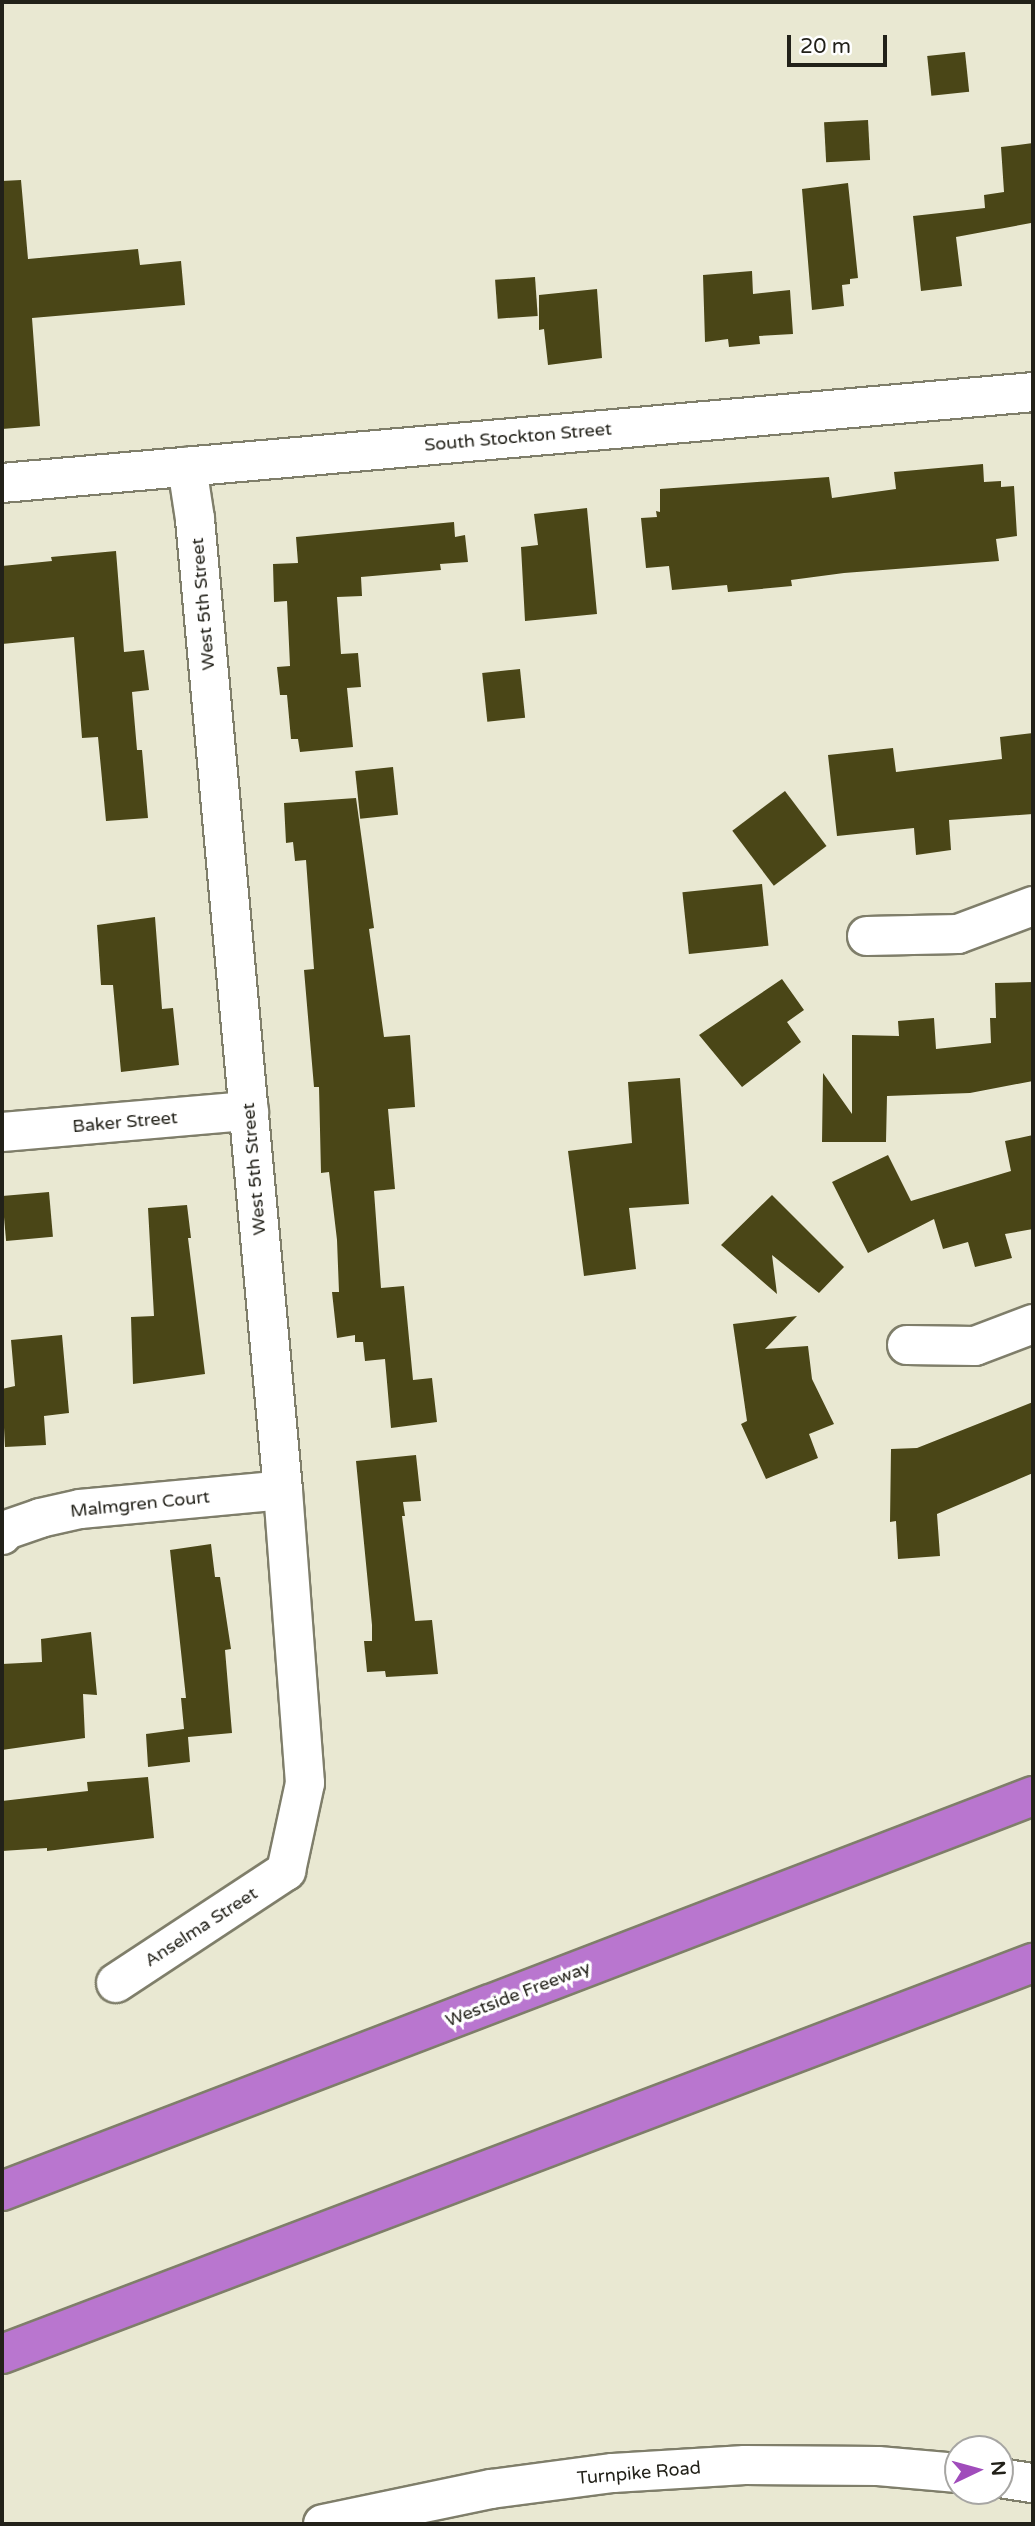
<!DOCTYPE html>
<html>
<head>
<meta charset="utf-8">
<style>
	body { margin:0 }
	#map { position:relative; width:1035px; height:2526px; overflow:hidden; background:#e9e8d2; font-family:"Varela Round",sans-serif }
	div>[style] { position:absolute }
	.building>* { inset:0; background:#4a4617; transform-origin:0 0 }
	.roads { filter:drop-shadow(2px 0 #7f7e6a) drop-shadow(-2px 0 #7f7e6a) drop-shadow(0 2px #7f7e6a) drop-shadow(0 -2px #7f7e6a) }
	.minor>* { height:38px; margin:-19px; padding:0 19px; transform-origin:19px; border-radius:19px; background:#fff }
	.tertiary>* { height:38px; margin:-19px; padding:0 19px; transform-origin:19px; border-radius:19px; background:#fff }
	.motorway>* { height:38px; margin:-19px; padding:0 19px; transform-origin:19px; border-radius:19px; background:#b976cf }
	span { translate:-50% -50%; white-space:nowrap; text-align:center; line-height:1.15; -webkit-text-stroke:7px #fff; paint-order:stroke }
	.street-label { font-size:18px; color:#222119 }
	.frame { position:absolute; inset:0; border:4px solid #222119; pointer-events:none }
	.north { position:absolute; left:944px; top:2435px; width:70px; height:70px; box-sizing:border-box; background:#fff; border:2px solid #a7a6a3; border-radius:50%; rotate:85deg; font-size:19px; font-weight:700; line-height:28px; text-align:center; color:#222119 }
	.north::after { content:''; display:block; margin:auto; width:24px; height:32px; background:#a04cbb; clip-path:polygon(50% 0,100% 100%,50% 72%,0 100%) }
	.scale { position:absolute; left:787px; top:35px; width:100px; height:32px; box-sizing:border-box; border:4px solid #222119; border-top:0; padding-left:9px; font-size:21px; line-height:24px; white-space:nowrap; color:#222119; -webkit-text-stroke:5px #fff; paint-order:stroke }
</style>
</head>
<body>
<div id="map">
	<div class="building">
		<i style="left:965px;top:52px;width:40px;height:38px;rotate:84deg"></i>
		<i style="left:868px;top:120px;width:40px;height:44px;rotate:87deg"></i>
		<i style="clip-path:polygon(1033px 143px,1031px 223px,956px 237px,962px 286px,921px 291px,913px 216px,985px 208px,984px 195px,1004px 192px,1001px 147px)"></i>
		<i style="clip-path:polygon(21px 180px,28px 259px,138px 249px,140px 265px,181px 261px,185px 305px,32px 318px,40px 426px,2px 429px,2px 181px)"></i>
		<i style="clip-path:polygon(848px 183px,858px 278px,850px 279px,850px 284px,842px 285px,844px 306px,812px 310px,802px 189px)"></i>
		<i style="clip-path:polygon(752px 271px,753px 294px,790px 290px,793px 334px,759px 336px,760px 344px,729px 347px,728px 339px,705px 342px,703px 275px)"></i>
		<i style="left:535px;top:277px;width:39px;height:40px;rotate:86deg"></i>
		<i style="clip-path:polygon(597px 289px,602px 358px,548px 365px,544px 329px,539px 330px,539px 295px)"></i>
		<i style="clip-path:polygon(983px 464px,984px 482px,1001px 481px,1001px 487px,1014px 486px,1017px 536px,996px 539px,999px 561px,844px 573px,791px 580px,792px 586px,728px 592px,727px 585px,672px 590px,669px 566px,646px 568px,641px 518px,657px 517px,656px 511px,660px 512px,660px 489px,829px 477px,832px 498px,896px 489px,894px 472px)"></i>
		<i style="clip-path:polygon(587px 508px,597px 614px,525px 621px,521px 547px,538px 545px,534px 514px)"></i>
		<i style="clip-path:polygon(454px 522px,455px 537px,465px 535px,468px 562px,440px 564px,441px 570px,361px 577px,362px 596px,337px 597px,341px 654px,358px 653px,361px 687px,347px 688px,353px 747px,300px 752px,298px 739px,291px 739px,287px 695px,280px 695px,277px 667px,290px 666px,287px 601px,274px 602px,273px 564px,298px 563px,296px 537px)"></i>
		<i style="clip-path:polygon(116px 551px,124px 652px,144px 650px,149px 690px,132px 692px,137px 750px,142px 750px,148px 818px,106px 821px,98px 737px,82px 738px,74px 637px,2px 644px,2px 566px,52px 561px,51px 557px)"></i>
		<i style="left:520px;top:669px;width:49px;height:38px;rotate:84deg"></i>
		<i style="clip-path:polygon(1033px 733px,1033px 814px,949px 820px,951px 850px,916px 855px,914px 828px,837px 836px,828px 755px,893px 748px,896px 772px,1002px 759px,1000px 737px)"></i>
		<i style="left:393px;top:767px;width:48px;height:38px;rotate:84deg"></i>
		<i style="left:785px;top:791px;width:69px;height:66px;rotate:53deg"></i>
		<i style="clip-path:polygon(356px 798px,374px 928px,369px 929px,384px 1037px,410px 1035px,415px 1107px,388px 1109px,395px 1189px,374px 1191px,381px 1288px,404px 1286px,413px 1380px,432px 1378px,437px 1422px,391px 1428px,385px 1359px,365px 1361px,363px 1342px,355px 1342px,355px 1335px,337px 1338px,332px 1292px,339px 1292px,337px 1240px,329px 1172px,321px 1173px,319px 1087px,314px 1087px,304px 970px,314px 969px,306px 860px,295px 861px,293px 842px,286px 843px,284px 803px)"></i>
		<i style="left:762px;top:884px;width:62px;height:80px;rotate:84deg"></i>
		<i style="clip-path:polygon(155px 917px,162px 1009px,173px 1008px,179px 1065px,121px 1072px,113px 985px,101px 985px,97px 925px)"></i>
		<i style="clip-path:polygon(782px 979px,804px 1010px,787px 1022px,801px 1042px,742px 1087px,699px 1035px)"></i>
		<i style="clip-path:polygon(1033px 982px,1033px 1081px,970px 1093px,887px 1096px,886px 1142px,822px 1142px,823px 1073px,852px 1114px,852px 1035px,899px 1036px,898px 1021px,934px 1018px,936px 1049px,991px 1043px,990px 1018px,996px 1018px,995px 983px)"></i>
		<i style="clip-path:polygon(680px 1078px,689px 1204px,629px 1208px,636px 1269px,584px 1276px,568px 1151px,632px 1143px,628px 1082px)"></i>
		<i style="clip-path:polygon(1033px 1135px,1033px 1229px,1005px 1234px,1012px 1258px,975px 1267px,968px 1242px,943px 1249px,934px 1219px,868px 1253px,832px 1182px,888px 1155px,911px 1201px,1011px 1171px,1005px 1141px)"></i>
		<i style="left:49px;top:1192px;width:45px;height:47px;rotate:85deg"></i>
		<i style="clip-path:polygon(772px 1195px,844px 1267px,819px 1293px,772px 1255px,777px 1294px,721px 1245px)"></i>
		<i style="clip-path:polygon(187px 1205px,191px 1238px,188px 1238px,205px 1374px,133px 1384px,131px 1317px,154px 1316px,148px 1208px)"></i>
		<i style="clip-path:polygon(797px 1316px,765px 1349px,808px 1346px,812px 1379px,834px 1424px,809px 1434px,818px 1458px,766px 1479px,741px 1424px,747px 1421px,733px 1324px)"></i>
		<i style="clip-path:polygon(62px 1335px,69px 1413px,44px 1416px,46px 1445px,5px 1447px,2px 1389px,15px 1386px,11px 1340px)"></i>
		<i style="clip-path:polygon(1033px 1402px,1033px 1473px,937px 1514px,940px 1556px,898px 1559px,896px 1521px,890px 1522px,891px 1449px,917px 1448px)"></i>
		<i style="clip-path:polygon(416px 1455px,421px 1501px,403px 1502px,405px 1516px,402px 1516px,415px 1621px,432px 1620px,438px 1674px,386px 1677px,385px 1671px,367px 1672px,364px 1641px,372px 1641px,372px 1625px,356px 1461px)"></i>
		<i style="clip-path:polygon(211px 1544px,215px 1577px,220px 1577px,231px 1649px,225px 1650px,232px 1733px,188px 1737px,190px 1762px,148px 1767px,146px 1734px,184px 1729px,181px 1698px,186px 1698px,170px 1550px)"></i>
		<i style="clip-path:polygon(91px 1632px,97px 1695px,83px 1694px,85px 1738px,2px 1750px,2px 1664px,42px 1662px,41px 1639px)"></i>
		<i style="clip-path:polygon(148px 1777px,154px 1838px,47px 1851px,47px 1848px,2px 1851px,2px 1801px,88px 1791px,87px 1782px)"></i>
	</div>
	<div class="roads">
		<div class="minor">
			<i style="left:2px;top:483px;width:1035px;rotate:-5.04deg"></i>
			<i style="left:867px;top:936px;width:91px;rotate:-1.3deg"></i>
			<i style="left:958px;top:934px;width:80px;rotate:-20.5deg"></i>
			<i style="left:2px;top:1132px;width:248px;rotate:-4.9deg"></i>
			<i style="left:907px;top:1345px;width:68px;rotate:0.8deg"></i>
			<i style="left:975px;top:1346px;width:62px;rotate:-20.8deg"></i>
			<i style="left:2px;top:1535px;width:6px;rotate:-51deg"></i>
			<i style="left:6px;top:1530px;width:36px;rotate:-19deg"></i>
			<i style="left:40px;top:1518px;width:41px;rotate:-12.7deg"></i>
			<i style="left:80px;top:1509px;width:204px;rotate:-5.3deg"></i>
			<i style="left:116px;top:1983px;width:204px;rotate:-33.4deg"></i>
			<i style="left:286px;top:1871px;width:90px;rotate:-77.8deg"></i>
			<i style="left:305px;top:1783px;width:294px;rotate:-94.3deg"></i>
			<i style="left:283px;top:1490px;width:975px;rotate:-95.18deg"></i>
			<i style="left:195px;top:519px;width:53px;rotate:-98.7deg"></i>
		</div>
		<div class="tertiary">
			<i style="left:1000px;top:2478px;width:33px;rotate:9deg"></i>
			<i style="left:323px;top:2524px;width:172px;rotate:-11.8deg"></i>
			<i style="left:491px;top:2489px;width:123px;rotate:-7.5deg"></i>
			<i style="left:613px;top:2473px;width:132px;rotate:-3.5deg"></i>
			<i style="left:745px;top:2465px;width:133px;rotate:0.4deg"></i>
			<i style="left:878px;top:2466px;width:80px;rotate:5deg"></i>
		</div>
		<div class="motorway">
			<i style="left:2px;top:2191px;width:1104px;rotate:-20.96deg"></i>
			<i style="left:2px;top:2354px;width:1103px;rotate:-20.77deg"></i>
		</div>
	</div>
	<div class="street-label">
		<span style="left:518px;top:437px;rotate:-5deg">South Stockton Street</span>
		<span style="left:203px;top:604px;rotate:-95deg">West 5th Street</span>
		<span style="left:125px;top:1122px;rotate:-5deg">Baker Street</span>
		<span style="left:254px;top:1169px;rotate:-95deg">West 5th Street</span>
		<span style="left:140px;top:1504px;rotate:-6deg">Malmgren Court</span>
		<span style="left:201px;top:1927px;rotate:-33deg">Anselma Street</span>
		<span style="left:518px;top:1994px;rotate:-21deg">Westside Freeway</span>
		<span style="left:639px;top:2473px;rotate:-5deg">Turnpike Road</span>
	</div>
	<div class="frame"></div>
	<div class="north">N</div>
	<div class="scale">20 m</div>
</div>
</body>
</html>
